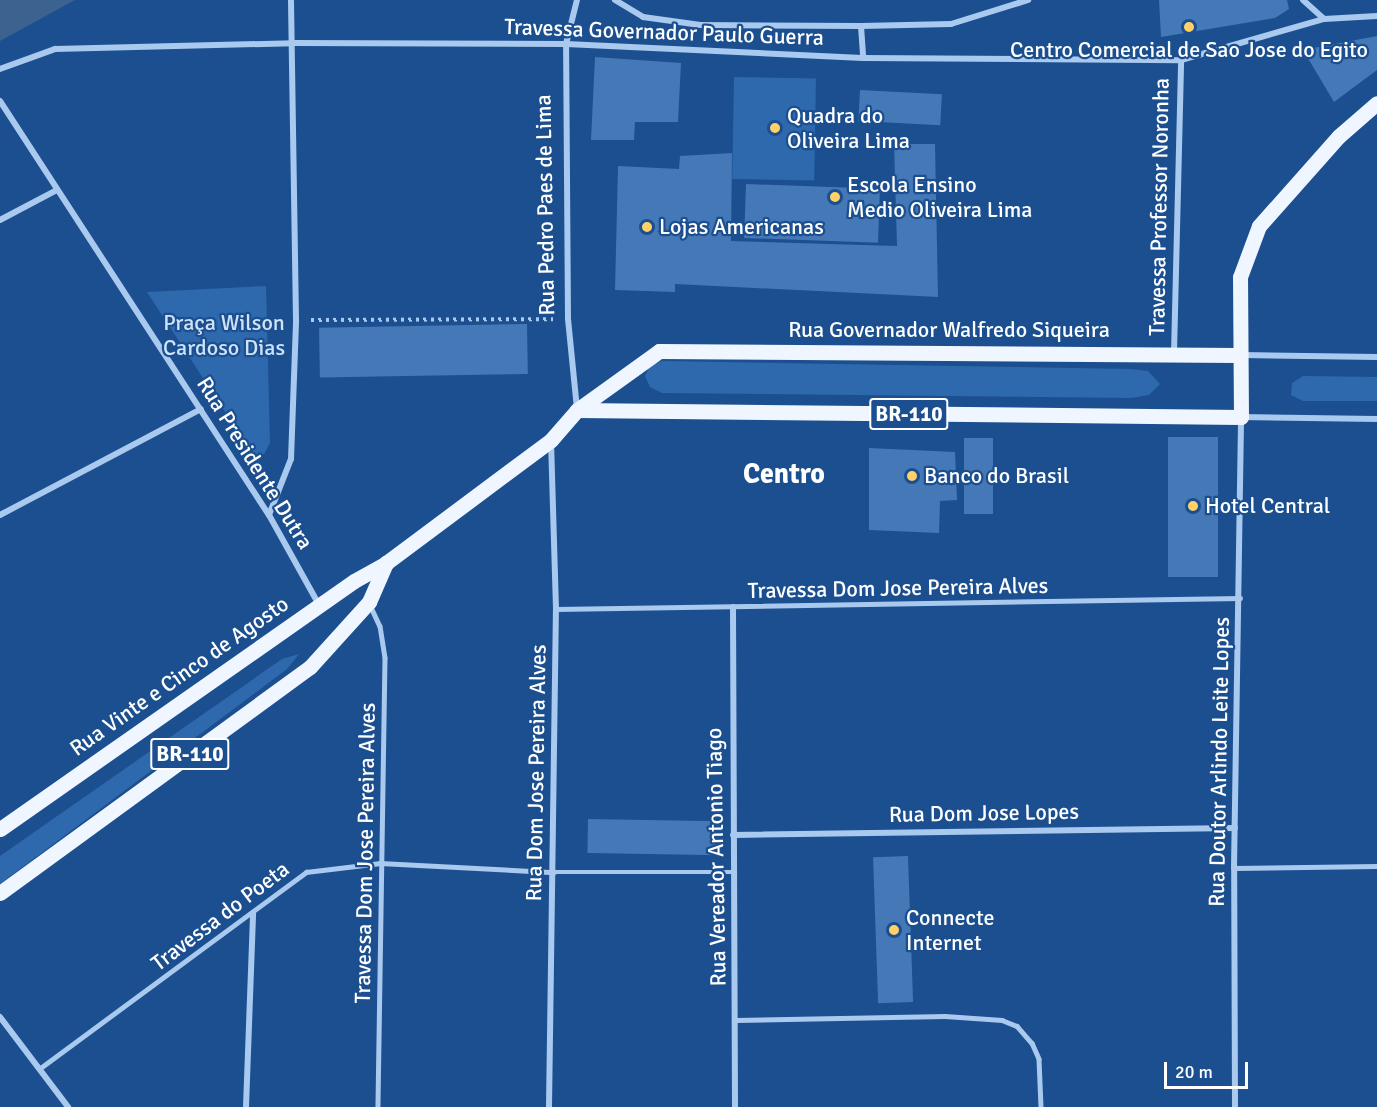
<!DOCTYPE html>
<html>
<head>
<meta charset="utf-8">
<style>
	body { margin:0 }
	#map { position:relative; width:1377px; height:1107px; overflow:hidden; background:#1b4f8f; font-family:Signika,sans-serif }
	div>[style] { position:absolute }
	.green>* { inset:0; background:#2e69ad; transform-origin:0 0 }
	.water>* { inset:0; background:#3c6290 }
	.building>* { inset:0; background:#4478b7; transform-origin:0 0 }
	.path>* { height:4px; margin-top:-2px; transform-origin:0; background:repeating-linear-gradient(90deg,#a9c9ee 0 3px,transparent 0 7.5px) }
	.lane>* { height:4.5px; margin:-2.25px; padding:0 2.25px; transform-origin:2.25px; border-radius:2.25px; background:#a9c9ee }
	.street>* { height:6px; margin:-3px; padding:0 3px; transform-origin:3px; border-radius:3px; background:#a9c9ee }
	.primary>* { height:15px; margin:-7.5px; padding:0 7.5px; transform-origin:7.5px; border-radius:7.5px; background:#f0f6ff }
	.dots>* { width:16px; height:16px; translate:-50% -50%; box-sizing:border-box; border:3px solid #1b4f8f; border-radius:50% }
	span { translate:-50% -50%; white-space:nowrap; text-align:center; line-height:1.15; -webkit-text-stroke:4.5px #1b4f8f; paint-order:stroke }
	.shield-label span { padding:2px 4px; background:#1b4f8f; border:2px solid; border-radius:4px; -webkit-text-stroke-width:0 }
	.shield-label { font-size:21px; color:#fff; font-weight:700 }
	.street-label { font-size:22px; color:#fff }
	.poi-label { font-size:22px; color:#fff }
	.left { translate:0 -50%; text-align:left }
	.park-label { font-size:22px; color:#cfe3fa }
	.district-label { font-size:28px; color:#fff; font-weight:700 }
	.scale { position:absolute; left:1164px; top:1062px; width:84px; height:27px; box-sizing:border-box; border:3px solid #fff; border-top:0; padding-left:8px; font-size:18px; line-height:21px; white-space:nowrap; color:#fff; -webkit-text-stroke:4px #1b4f8f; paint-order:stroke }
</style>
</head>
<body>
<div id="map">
	<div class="green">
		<i style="left:734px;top:77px;width:82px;height:102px;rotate:1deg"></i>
		<i style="clip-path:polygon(266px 286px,270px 443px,264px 454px,255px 458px,147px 292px)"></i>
		<i style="clip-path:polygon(662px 361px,1131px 369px,1148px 371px,1160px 384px,1149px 395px,1132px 398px,662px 393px,650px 387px,645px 376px,650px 366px)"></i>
		<i style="clip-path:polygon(1303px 376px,1377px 377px,1377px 401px,1303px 401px,1291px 395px,1292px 383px)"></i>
		<i style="clip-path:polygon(299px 654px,287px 669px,0 884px,0 856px,282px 659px)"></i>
	</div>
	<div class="water">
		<i style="clip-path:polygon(0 0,75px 0,0 41px)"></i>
	</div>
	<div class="building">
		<i style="clip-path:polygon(1159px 0,1287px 0,1289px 9px,1275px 18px,1161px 37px)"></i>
		<i style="clip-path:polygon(1377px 36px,1377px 70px,1334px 102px,1303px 50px)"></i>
		<i style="clip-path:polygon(595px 57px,681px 63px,678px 122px,635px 122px,634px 140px,591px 140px)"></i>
		<i style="left:860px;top:90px;width:82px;height:31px;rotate:3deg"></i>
		<i style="clip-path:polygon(894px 144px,935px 144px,938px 297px,675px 284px,675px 292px,615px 290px,618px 166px,679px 169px,680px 156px,732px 153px,731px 241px,897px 246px)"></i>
		<i style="left:746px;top:184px;width:134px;height:54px;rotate:2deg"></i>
		<i style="left:527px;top:324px;width:50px;height:208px;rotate:89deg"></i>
		<i style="left:1168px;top:437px;width:50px;height:140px"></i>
		<i style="left:964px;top:438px;width:29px;height:76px"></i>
		<i style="clip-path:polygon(869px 448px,955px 452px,957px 500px,940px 501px,939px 533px,869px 530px)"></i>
		<i style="left:588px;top:819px;width:133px;height:34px;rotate:1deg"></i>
		<i style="left:908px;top:856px;width:146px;height:35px;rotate:88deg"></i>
	</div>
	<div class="path">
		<i style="left:311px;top:320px;width:242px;rotate:-0.2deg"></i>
	</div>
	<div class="lane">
		<i style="left:370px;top:605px;width:23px;rotate:65deg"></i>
		<i style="left:380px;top:626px;width:32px;rotate:81deg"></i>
		<i style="left:385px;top:658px;width:449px;rotate:90.9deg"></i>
		<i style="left:556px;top:609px;width:684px;rotate:-0.92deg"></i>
		<i style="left:1234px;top:868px;width:143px;rotate:-0.8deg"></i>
		<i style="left:736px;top:1020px;width:209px;rotate:-1.1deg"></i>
		<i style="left:945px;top:1016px;width:57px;rotate:4deg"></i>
		<i style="left:1002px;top:1020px;width:16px;rotate:22deg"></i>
		<i style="left:1017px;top:1026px;width:23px;rotate:49deg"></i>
		<i style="left:1032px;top:1043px;width:17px;rotate:66deg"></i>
		<i style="left:1039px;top:1059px;width:48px;rotate:87.6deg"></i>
		<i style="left:39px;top:1069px;width:332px;rotate:-36.4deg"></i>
		<i style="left:306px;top:872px;width:75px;rotate:-6.9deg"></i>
		<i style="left:380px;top:863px;width:174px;rotate:3deg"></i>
		<i style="left:554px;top:872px;width:180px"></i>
	</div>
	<div class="street">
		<i style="left:615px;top:0;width:33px;rotate:31deg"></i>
		<i style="left:643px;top:17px;width:58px;rotate:8deg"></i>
		<i style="left:700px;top:25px;width:161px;rotate:0.4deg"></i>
		<i style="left:861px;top:26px;width:90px;rotate:-1.3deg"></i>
		<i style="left:951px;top:24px;width:81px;rotate:-17.3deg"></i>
		<i style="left:1303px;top:0;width:28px;rotate:42deg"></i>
		<i style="left:861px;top:26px;width:32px;rotate:86deg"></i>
		<i style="left:0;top:69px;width:59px;rotate:-20deg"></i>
		<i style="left:55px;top:49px;width:238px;rotate:-1.4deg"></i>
		<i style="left:293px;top:43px;width:273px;rotate:0.2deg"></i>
		<i style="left:566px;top:44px;width:297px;rotate:2.7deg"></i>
		<i style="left:863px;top:58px;width:318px;rotate:0.4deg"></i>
		<i style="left:1181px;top:60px;width:149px;rotate:-16deg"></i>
		<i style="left:1324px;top:19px;width:53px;rotate:-3.2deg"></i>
		<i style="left:0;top:101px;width:494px;rotate:57deg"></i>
		<i style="left:269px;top:515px;width:103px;rotate:60.9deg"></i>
		<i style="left:0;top:220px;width:64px;rotate:-27.8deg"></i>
		<i style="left:1174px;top:353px;width:293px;rotate:-88.6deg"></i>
		<i style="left:1243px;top:355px;width:134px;rotate:0.9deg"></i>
		<i style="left:577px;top:409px;width:90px;rotate:-95.7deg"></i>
		<i style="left:568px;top:319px;width:275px;rotate:-90.4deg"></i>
		<i style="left:566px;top:44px;width:45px;rotate:-76deg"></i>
		<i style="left:0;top:515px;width:227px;rotate:-27.8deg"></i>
		<i style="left:269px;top:515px;width:60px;rotate:-68.6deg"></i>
		<i style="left:291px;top:459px;width:139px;rotate:-87.9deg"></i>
		<i style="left:296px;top:320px;width:320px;rotate:-90.9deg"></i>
		<i style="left:733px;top:607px;width:500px;rotate:89.77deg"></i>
		<i style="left:733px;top:835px;width:502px;rotate:-0.8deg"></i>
		<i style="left:0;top:1017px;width:113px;rotate:52.9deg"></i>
		<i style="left:246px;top:1107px;width:194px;rotate:-87.9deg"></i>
		<i style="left:549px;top:1107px;width:498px;rotate:-89.2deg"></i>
		<i style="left:556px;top:609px;width:166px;rotate:-91.7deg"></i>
		<i style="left:1235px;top:1107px;width:239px;rotate:-90.2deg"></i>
		<i style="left:1234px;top:868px;width:451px;rotate:-89.1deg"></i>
		<i style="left:1241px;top:417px;width:136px;rotate:0.8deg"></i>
	</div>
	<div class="primary">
		<i style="left:577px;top:410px;width:664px;rotate:0.6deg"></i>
		<i style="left:1241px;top:417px;width:140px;rotate:-90.4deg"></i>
		<i style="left:1240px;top:277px;width:54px;rotate:-69.6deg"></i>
		<i style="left:1259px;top:226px;width:120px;rotate:-48.4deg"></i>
		<i style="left:1339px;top:136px;width:50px;rotate:-41deg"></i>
		<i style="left:0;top:829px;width:432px;rotate:-35deg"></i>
		<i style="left:354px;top:581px;width:37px;rotate:-29deg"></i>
		<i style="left:386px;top:563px;width:206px;rotate:-36.7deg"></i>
		<i style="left:551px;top:440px;width:40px;rotate:-49deg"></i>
		<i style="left:577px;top:410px;width:101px;rotate:-35.7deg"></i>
		<i style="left:659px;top:351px;width:580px;rotate:0.4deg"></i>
		<i style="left:0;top:893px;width:384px;rotate:-36.1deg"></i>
		<i style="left:310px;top:667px;width:88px;rotate:-47.8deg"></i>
		<i style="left:369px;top:602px;width:43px;rotate:-66.4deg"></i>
	</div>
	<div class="dots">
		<i style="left:1189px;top:27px;background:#ffd166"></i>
		<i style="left:775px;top:128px;background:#ffd166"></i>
		<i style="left:835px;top:197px;background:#ffd166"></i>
		<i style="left:647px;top:227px;background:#ffd166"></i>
		<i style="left:912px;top:476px;background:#ffd166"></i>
		<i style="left:1193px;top:506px;background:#ffd166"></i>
		<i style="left:894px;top:930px;background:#ffd166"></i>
	</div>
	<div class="shield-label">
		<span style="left:909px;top:414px">BR-110</span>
		<span style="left:190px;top:754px">BR-110</span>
	</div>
	<div class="street-label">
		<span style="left:664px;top:32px;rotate:2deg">Travessa Governador Paulo Guerra</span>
		<span style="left:545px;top:205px;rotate:-91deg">Rua Pedro Paes de Lima</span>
		<span style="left:1159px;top:207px;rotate:-89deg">Travessa Professor Noronha</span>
		<span style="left:949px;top:330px">Rua Governador Walfredo Siqueira</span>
		<span style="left:255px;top:463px;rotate:58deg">Rua Presidente Dutra</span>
		<span style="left:898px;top:588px;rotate:-1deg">Travessa Dom Jose Pereira Alves</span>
		<span style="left:179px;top:676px;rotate:-35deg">Rua Vinte e Cinco de Agosto</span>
		<span style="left:1219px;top:762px;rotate:-89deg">Rua Doutor Arlindo Leite Lopes</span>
		<span style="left:536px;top:773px;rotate:-89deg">Rua Dom Jose Pereira Alves</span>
		<span style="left:984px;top:813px;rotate:-1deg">Rua Dom Jose Lopes</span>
		<span style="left:365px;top:853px;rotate:-89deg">Travessa Dom Jose Pereira Alves</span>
		<span style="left:716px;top:857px;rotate:-91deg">Rua Vereador Antonio Tiago</span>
		<span style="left:220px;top:916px;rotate:-37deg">Travessa do Poeta</span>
	</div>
	<div class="poi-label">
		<span style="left:1189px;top:50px">Centro Comercial de Sao Jose do Egito</span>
		<span class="left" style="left:787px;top:128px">Quadra do<br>Oliveira Lima</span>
		<span class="left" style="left:847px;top:197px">Escola Ensino<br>Medio Oliveira Lima</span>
		<span class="left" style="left:659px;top:227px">Lojas Americanas</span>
		<span class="left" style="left:924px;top:476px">Banco do Brasil</span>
		<span class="left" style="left:1205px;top:506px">Hotel Central</span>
		<span class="left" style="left:906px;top:930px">Connecte<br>Internet</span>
	</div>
	<div class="park-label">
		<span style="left:224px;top:335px">Praça Wilson<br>Cardoso Dias</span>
	</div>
	<div class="district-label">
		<span style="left:784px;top:474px">Centro</span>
	</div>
	<div class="scale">20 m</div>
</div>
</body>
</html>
